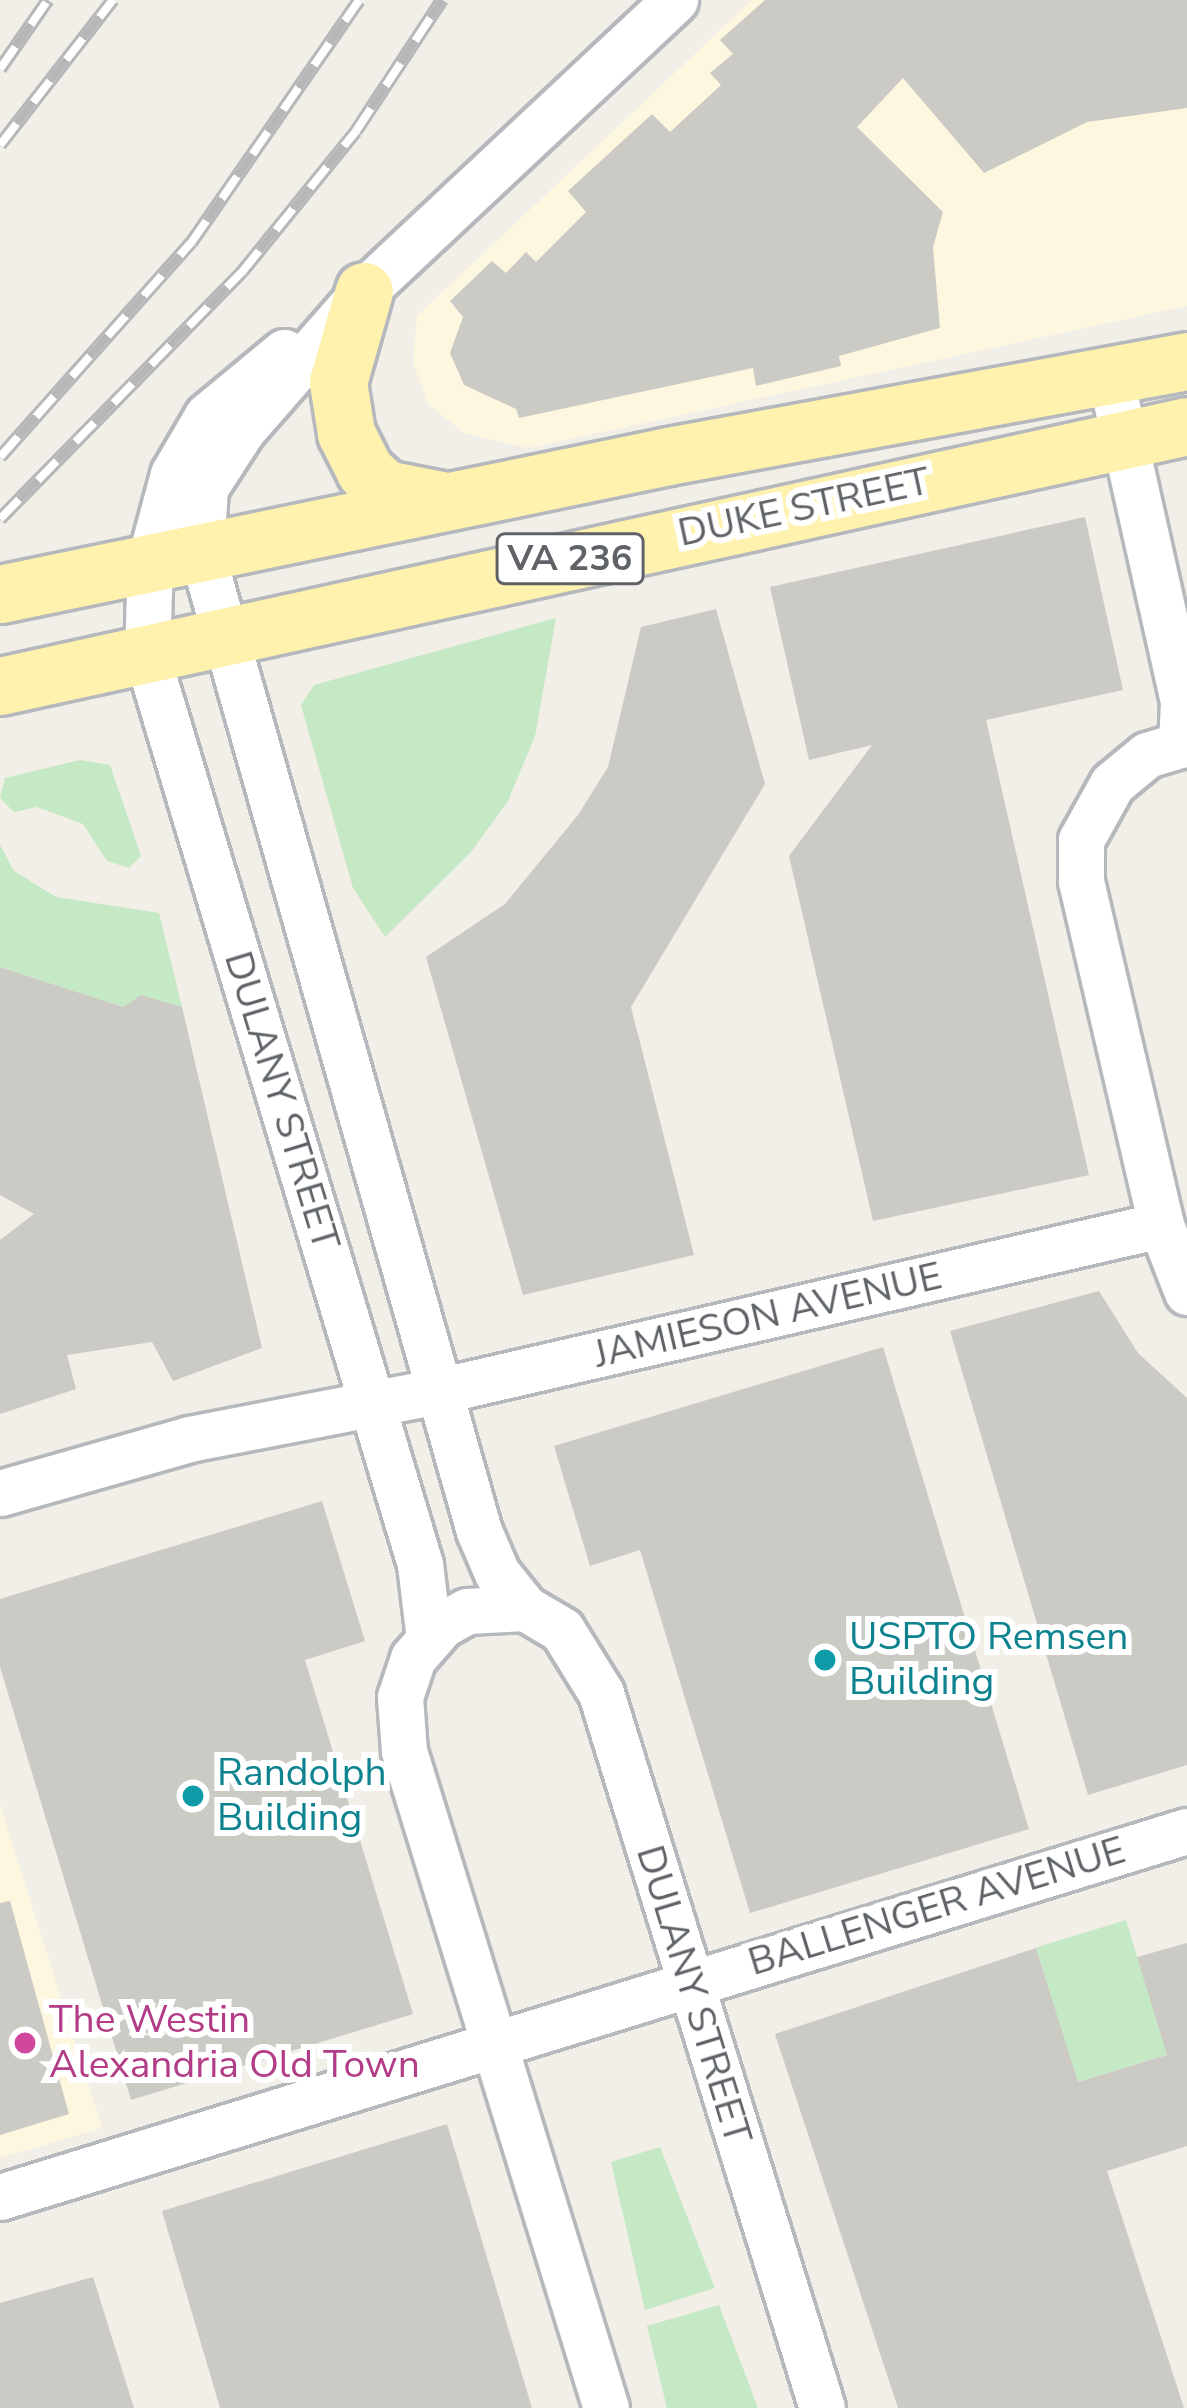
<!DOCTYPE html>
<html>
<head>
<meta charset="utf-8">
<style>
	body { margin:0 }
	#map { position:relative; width:1187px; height:2408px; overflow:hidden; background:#f1efe8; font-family:"Nunito Sans",sans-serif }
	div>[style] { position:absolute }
	.commercial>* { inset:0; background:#fef7e0 }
	.green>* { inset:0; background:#c5e8c5; transform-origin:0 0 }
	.building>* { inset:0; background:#cccac5 }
	.roads { filter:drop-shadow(3px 0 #b5b8bc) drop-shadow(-3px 0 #b5b8bc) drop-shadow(0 3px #b5b8bc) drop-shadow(0 -3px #b5b8bc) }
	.minor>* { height:45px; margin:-22.5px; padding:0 22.5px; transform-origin:22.5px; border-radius:22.5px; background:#fff }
	.major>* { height:57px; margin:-28.5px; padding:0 28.5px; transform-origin:28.5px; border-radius:28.5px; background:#fff2af }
	.rail>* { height:14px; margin-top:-7px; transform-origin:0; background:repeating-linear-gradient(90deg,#fff 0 27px,#b6b7b8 0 54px); box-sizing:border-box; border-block:3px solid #b6b7b8 }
	.dots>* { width:33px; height:33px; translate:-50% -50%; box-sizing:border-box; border:6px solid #fff; border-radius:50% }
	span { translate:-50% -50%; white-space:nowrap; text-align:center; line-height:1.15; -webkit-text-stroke:12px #fff; paint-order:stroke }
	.shield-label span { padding:3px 9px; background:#fff; border:3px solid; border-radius:9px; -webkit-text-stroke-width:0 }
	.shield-label { font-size:36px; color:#5f6368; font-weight:700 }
	.street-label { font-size:39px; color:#5f6368 }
	.culture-label { font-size:39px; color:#0d838f }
	.left { translate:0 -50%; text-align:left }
	.hotel-label { font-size:39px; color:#b23c85 }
</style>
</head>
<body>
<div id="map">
	<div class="commercial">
		<i style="clip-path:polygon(752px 0,1187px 0,1187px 306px,528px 448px,464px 433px,428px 404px,413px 362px,417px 316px)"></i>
		<i style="clip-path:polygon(0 1805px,102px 2128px,0 2158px)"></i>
	</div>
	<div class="green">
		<i style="clip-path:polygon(556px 618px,535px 736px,508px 801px,471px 852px,385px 937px,353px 888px,301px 705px,314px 685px)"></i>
		<i style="clip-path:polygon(80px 760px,110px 765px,141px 856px,129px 868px,107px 861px,83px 824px,37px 807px,14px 812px,0 798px,5px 778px)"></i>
		<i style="clip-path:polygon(0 845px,14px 871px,56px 897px,159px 913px,182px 1007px,141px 995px,123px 1007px,0 967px)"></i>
		<i style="left:1126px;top:1920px;width:141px;height:94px;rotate:73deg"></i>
		<i style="clip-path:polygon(660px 2147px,715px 2288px,645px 2310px,611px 2162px)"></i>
		<i style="clip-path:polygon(719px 2305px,758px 2408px,667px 2408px,647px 2326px)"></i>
	</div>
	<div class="building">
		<i style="clip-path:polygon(765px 0,1187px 0,1187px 108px,1087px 122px,984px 173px,903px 78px,857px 127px,943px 212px,933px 247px,940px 328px,839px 356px,841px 366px,756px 386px,753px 368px,519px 418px,516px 409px,464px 385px,450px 353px,463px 317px,450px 301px,492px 261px,506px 273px,526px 252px,536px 262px,586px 212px,568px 191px,652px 114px,670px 132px,721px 85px,710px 73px,733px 54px,720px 40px)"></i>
		<i style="clip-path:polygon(1085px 517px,1123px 690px,986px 720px,1089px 1175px,873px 1221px,789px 856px,872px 745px,809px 760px,770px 587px)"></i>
		<i style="clip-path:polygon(716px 609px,765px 784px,631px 1007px,694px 1255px,523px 1295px,426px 957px,505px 904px,578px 815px,608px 767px,641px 627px)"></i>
		<i style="clip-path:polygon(0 967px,123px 1007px,141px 995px,182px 1007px,262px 1348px,173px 1381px,152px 1342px,67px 1355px,76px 1389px,0 1414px,0 1240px,34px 1214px,0 1195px)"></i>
		<i style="clip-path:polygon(1099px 1291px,1138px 1353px,1187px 1398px,1187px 1765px,1088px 1795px,950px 1331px)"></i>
		<i style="clip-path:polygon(883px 1347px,1029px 1829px,750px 1913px,640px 1550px,590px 1566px,554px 1446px)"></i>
		<i style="clip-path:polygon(322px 1501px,365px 1641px,305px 1660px,413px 2014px,131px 2100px,0 1667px,0 1599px)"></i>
		<i style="clip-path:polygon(10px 1901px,69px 2114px,0 2135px,0 1903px)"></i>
		<i style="clip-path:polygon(1187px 1943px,1187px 2146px,1107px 2171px,1184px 2408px,898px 2408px,775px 2034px,1036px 1948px,1078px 2082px,1167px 2055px,1137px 1957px)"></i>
		<i style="clip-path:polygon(447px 2124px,532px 2408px,220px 2408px,162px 2211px)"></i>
		<i style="clip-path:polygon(93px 2277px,134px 2408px,0 2408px,0 2303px)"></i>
	</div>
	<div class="roads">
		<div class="minor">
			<i style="left:675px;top:0;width:426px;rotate:136.9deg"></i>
			<i style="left:364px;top:291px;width:184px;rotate:131.2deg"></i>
			<i style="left:243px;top:429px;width:70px;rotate:122.8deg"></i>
			<i style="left:205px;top:488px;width:62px;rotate:93.7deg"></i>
			<i style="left:201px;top:550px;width:1020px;rotate:74.18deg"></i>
			<i style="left:479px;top:1531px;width:46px;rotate:66.8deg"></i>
			<i style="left:497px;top:1573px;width:45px;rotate:51.3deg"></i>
			<i style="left:525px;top:1608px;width:43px;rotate:30.7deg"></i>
			<i style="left:562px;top:1630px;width:74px;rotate:58.2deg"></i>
			<i style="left:601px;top:1693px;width:748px;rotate:72.82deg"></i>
			<i style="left:284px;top:352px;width:100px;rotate:140.3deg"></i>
			<i style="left:207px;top:416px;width:67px;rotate:120.4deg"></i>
			<i style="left:173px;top:474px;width:89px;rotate:105deg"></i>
			<i style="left:150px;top:560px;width:96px;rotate:91.8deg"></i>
			<i style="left:147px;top:656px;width:948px;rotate:73.27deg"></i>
			<i style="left:420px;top:1564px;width:76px;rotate:83.2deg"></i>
			<i style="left:1110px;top:375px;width:334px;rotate:77.4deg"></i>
			<i style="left:1183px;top:701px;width:44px;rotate:92.6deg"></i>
			<i style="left:1187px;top:743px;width:42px;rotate:163.3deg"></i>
			<i style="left:1147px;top:755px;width:45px;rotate:140.4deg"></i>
			<i style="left:1112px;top:784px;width:64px;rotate:119deg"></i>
			<i style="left:1081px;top:840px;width:41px;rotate:90deg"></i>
			<i style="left:1081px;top:881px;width:353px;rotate:76.9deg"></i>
			<i style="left:1161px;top:1225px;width:72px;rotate:68.8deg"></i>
			<i style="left:0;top:1493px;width:197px;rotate:-15.9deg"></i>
			<i style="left:189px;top:1439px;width:249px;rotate:-10.9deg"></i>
			<i style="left:434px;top:1392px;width:746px;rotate:-12.94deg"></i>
			<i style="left:525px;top:1608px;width:58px;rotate:177deg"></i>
			<i style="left:467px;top:1611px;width:29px;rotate:151deg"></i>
			<i style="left:442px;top:1625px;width:44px;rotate:131.3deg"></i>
			<i style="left:413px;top:1658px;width:41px;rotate:108.4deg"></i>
			<i style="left:400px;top:1697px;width:54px;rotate:85.8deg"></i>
			<i style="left:404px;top:1751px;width:687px;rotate:72.91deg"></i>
			<i style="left:0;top:2197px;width:1242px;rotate:-17.14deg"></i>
		</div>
		<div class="major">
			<i style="left:364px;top:291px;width:95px;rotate:105.9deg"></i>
			<i style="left:338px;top:382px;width:52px;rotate:81.1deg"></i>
			<i style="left:346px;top:433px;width:42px;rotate:63.4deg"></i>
			<i style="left:365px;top:471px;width:27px;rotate:42deg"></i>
			<i style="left:385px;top:489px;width:57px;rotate:11.1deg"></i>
			<i style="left:0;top:594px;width:682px;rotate:-11.67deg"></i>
			<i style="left:668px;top:456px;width:528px;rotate:-10.37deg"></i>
			<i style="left:0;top:686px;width:1215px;rotate:-12.35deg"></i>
		</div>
	</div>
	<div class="rail">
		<i style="left:0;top:69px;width:84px;rotate:-55.2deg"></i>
		<i style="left:0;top:145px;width:184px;rotate:-52.1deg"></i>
		<i style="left:0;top:457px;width:287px;rotate:-48.3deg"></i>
		<i style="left:191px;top:243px;width:295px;rotate:-55.3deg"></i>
		<i style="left:0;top:519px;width:346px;rotate:-45.6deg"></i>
		<i style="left:242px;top:272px;width:181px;rotate:-51deg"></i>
		<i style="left:356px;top:131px;width:157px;rotate:-56.7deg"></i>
	</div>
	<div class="dots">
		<i style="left:825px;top:1660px;background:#0f9aa8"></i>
		<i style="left:193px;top:1796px;background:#0f9aa8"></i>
		<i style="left:25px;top:2043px;background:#d1479c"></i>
	</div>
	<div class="shield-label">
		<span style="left:570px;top:559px">VA 236</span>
	</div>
	<div class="street-label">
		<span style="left:804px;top:508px;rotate:-12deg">DUKE STREET</span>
		<span style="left:281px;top:1101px;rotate:73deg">DULANY STREET</span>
		<span style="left:768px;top:1316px;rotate:-13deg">JAMIESON AVENUE</span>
		<span style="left:937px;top:1907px;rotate:-17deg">BALLENGER AVENUE</span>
		<span style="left:693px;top:1995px;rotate:73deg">DULANY STREET</span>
	</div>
	<div class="culture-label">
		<span class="left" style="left:849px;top:1660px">USPTO Remsen<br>Building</span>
		<span class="left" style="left:217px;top:1796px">Randolph<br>Building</span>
	</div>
	<div class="hotel-label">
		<span class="left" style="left:49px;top:2043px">The Westin<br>Alexandria Old Town</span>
	</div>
</div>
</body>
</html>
